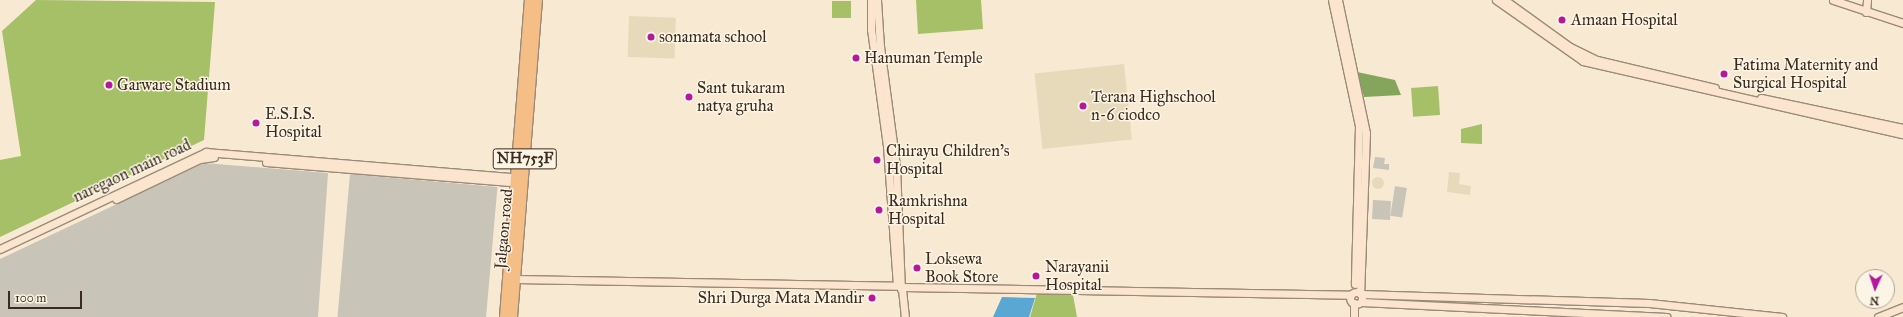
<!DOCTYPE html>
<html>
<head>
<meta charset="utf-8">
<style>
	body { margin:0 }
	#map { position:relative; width:1903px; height:317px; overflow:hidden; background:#f8e9d2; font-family:"IM FELL Great Primer",serif }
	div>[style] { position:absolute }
	.built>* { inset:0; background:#e7daba; transform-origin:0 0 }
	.round { border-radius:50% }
	.industrial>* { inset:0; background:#c8c4b8; transform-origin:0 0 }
	.green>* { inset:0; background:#a6c067; transform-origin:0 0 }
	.forest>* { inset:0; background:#84a65c }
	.water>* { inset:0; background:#5aa7d3 }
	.roads { filter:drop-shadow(1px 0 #9a8a78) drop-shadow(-1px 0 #9a8a78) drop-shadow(0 1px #9a8a78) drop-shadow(0 -1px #9a8a78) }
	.secondary>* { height:7px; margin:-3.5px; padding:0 3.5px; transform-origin:3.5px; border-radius:3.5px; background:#fbe5cf }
	.secondary>.ring { margin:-3.5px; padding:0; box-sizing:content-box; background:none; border:7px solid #fbe5cf; border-radius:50% }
	.highway>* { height:10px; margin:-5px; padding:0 5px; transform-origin:5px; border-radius:5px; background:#f6be87 }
	.dots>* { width:11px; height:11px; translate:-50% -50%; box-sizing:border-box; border:2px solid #fcf5e5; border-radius:50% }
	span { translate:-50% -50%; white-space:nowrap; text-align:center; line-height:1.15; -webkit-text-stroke:3px #fcf5e5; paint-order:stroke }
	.shield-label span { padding:1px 3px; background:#fcf5e5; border:1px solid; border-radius:3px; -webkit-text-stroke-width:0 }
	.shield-label { font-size:15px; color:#3b2a1e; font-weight:700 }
	.poi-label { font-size:16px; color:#3b2a1e }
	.left { translate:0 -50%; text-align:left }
	.right { translate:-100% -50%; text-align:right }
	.street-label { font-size:16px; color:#3b2a1e }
	.north { position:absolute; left:1855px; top:269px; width:40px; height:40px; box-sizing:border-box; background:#fcf5e5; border:1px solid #afa495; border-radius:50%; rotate:183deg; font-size:11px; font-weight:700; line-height:16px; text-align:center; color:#3b2a1e }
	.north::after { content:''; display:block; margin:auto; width:14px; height:18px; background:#b5179e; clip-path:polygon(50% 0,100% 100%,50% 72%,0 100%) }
	.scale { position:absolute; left:8px; top:291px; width:74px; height:18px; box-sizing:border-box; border:2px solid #3b2a1e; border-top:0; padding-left:5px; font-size:12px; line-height:14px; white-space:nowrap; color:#3b2a1e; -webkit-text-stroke:3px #fcf5e5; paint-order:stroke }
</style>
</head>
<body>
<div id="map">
	<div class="built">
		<i style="left:629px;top:16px;width:47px;height:41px;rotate:2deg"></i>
		<i style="left:1124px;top:64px;width:76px;height:90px;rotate:84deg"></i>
		<i style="clip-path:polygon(1449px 172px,1460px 173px,1459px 184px,1471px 186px,1470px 195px,1447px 192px)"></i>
		<i class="round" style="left:1372px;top:177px;width:12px;height:12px"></i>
	</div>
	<div class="industrial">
		<i style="clip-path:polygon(1375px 157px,1385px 158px,1384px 164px,1389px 164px,1389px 170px,1373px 168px)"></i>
		<i style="clip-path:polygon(204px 163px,328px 173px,318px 317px,0 317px,0 259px)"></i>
		<i style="left:350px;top:174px;width:148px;height:144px;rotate:5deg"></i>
		<i style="left:1395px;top:186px;width:12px;height:30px;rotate:9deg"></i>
		<i style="left:1373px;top:200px;width:18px;height:19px;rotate:3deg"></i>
	</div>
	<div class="green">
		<i style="clip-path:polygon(36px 0,215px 2px,204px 140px,0 237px,0 160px,21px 156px,2px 31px)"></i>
		<i style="clip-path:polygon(916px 0,981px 0,983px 29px,918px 34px)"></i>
		<i style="left:832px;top:1px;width:19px;height:17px"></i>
		<i style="left:1438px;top:86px;width:29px;height:27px;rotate:86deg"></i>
		<i style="clip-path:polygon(1482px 124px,1482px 144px,1461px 143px,1461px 129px)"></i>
		<i style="clip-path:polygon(1037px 293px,1073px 295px,1077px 317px,1030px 317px)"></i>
	</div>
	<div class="forest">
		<i style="clip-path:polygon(1357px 72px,1395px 80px,1401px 95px,1364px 97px)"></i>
	</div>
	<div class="water">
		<i style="clip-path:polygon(1002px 297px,1035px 298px,1029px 317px,993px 317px)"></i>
	</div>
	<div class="roads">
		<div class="secondary">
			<i style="left:871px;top:0;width:29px;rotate:90deg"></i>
			<i style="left:871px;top:29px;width:118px;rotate:82.2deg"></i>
			<i style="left:887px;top:146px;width:139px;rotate:85.9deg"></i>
			<i style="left:877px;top:0;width:46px;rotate:86.3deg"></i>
			<i style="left:880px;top:46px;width:121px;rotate:82.4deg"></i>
			<i style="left:896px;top:166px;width:123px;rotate:87.7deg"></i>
			<i style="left:1332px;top:0;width:129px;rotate:77.9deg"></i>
			<i style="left:1359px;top:126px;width:158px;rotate:91.5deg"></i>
			<i style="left:1338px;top:0;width:136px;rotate:78.1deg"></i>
			<i style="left:1366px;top:133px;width:160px;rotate:92.1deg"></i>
			<i style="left:1496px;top:0;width:106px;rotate:35deg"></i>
			<i style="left:1583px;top:61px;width:328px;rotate:12.9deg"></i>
			<i style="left:1505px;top:0;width:80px;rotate:35.9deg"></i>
			<i style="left:1570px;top:47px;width:30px;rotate:26deg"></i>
			<i style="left:1597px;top:60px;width:121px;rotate:13.3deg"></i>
			<i style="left:1833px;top:0;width:74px;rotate:18.2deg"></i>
			<i style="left:1866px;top:12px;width:12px;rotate:-85deg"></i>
			<i style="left:1761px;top:98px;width:145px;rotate:11.9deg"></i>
			<i style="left:266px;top:162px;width:254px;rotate:4.7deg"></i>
			<i style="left:116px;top:199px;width:93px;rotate:-25.5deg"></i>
			<i style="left:200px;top:159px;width:14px;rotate:-8deg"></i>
			<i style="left:0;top:249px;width:228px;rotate:-25.2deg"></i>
			<i style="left:206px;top:152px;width:314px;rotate:4.7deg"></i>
			<i style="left:515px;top:279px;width:382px;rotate:1deg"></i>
			<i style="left:903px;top:287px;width:448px;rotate:1deg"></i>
			<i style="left:902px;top:289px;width:28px;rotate:84deg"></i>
			<i class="ring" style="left:1350px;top:292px;width:5px;height:5px"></i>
			<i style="left:1361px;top:294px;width:288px;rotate:1.8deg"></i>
			<i style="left:1649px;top:303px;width:134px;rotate:6deg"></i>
			<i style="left:1361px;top:302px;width:306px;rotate:2.8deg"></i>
			<i style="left:1354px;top:317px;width:14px;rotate:-90deg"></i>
			<i style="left:1878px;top:317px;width:27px;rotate:-22deg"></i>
		</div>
		<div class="highway">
			<i style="left:505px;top:317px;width:318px;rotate:-85.5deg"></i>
			<i style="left:512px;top:317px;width:318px;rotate:-85.5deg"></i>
		</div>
	</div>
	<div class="dots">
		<i style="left:1562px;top:20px;background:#b5179e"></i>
		<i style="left:651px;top:37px;background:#b5179e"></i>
		<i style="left:856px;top:58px;background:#b5179e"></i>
		<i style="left:1724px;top:74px;background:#b5179e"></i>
		<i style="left:109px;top:85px;background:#b5179e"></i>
		<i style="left:689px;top:97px;background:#b5179e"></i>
		<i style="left:1083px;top:106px;background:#b5179e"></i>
		<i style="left:256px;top:123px;background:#b5179e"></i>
		<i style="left:877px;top:160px;background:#b5179e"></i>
		<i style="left:879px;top:210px;background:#b5179e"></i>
		<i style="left:917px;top:268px;background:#b5179e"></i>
		<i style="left:1036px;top:276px;background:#b5179e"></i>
		<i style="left:872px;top:298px;background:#b5179e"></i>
	</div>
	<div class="shield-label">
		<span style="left:525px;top:159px">NH753F</span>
	</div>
	<div class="poi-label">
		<span class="left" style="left:1571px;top:20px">Amaan Hospital</span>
		<span class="left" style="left:659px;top:37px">sonamata school</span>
		<span class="left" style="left:864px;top:58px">Hanuman Temple</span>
		<span class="left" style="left:1733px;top:74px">Fatima Maternity and<br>Surgical Hospital</span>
		<span class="left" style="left:117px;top:85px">Garware Stadium</span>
		<span class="left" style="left:697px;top:97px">Sant tukaram<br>natya gruha</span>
		<span class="left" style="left:1091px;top:106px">Terana Highschool<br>n-6 ciodco</span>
		<span class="left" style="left:265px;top:123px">E.S.I.S.<br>Hospital</span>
		<span class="left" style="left:886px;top:160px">Chirayu Children's<br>Hospital</span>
		<span class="left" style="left:888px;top:210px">Ramkrishna<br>Hospital</span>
		<span class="left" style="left:925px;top:268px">Loksewa<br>Book Store</span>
		<span class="left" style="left:1045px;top:276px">Narayanii<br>Hospital</span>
		<span class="right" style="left:864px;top:298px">Shri Durga Mata Mandir</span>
	</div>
	<div class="street-label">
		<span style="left:132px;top:171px;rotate:-25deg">naregaon main road</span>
		<span style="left:504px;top:229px;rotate:-85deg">Jalgaon road</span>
	</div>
	<div class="north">N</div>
	<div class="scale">100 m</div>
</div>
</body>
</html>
